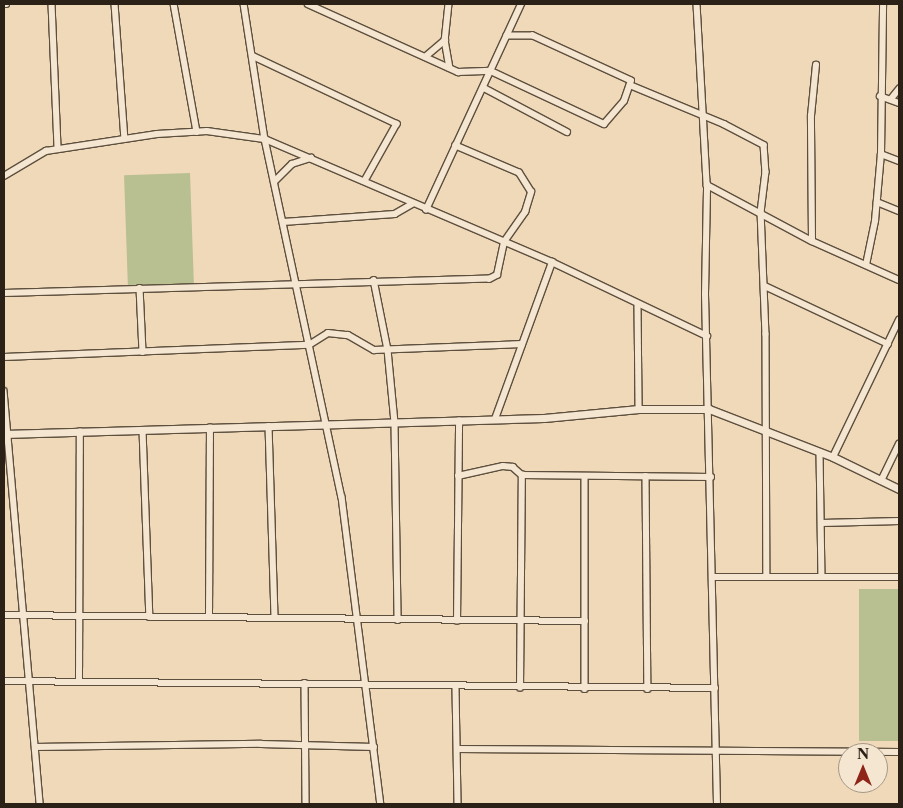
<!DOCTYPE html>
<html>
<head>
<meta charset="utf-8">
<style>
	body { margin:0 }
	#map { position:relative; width:903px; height:808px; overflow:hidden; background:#f0d9b8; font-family:"Libre Caslon Text",serif }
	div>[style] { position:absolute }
	.green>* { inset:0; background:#b8bf90; transform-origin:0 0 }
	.roads { filter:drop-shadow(1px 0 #5d4f3e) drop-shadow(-1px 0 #5d4f3e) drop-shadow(0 1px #5d4f3e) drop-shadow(0 -1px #5d4f3e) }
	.minor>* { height:5.5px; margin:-2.75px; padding:0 2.75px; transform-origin:2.75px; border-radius:2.75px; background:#f5e6d1 }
	.tertiary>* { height:7px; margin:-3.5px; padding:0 3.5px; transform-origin:3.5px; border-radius:3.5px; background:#f5e6d1 }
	span { translate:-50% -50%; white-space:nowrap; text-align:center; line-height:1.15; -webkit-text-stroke:5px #f5e6d1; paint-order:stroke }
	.frame { position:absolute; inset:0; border:5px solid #2c2116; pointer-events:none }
	.north { position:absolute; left:838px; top:743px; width:50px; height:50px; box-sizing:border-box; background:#f5e6d1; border:1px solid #a59786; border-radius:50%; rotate:0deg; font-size:14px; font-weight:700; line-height:20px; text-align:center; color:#2c2116 }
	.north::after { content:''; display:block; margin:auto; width:18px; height:22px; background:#8f2418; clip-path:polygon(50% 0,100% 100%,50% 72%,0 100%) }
</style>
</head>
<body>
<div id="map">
	<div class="green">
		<i style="left:190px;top:173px;width:112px;height:66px;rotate:88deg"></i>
		<i style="left:859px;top:589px;width:40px;height:152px"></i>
	</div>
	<div class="roads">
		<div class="minor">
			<i style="left:4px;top:4px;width:2px"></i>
			<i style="left:52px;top:4px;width:145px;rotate:87.6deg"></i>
			<i style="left:115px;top:4px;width:135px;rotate:85.8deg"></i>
			<i style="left:174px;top:4px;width:130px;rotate:79.8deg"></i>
			<i style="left:244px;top:4px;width:137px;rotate:81.2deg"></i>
			<i style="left:265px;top:139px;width:366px;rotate:77.9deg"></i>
			<i style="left:342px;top:497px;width:309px;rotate:82.8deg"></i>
			<i style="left:308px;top:4px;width:165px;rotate:24.4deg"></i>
			<i style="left:458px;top:72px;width:33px;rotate:-2deg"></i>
			<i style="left:491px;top:71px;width:125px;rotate:25.1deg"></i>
			<i style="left:604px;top:124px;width:30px;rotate:-49deg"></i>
			<i style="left:624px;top:101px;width:21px;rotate:-71deg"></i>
			<i style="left:631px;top:81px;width:108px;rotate:-155.3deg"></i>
			<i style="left:533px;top:36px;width:26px;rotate:180deg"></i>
			<i style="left:449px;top:4px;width:36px;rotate:96deg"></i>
			<i style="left:445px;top:40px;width:28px;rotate:80deg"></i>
			<i style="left:697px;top:4px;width:181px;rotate:86.8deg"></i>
			<i style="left:253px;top:56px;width:159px;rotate:25.3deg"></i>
			<i style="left:397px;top:124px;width:65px;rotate:119.3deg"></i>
			<i style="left:425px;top:57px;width:26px;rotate:-40deg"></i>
			<i style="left:630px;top:85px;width:102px;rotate:22.5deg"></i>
			<i style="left:724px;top:124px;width:45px;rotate:27.7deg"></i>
			<i style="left:764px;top:145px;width:27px;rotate:86deg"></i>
			<i style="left:766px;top:172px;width:39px;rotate:97deg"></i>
			<i style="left:761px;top:211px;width:123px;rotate:87.7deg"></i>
			<i style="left:766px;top:334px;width:243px;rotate:89.8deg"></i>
			<i style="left:484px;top:88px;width:94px;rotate:27.9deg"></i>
			<i style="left:880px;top:96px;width:20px;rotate:20deg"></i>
			<i style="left:891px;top:99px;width:13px;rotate:-51deg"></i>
			<i style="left:881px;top:154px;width:19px;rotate:21deg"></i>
			<i style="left:4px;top:176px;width:49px;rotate:-30.8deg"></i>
			<i style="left:46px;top:151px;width:112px;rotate:-8.7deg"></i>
			<i style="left:157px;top:134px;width:50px;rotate:-3.4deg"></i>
			<i style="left:207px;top:131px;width:59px;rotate:7.9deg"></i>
			<i style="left:265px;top:139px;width:312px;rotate:23.2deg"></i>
			<i style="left:552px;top:262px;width:172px;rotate:25.5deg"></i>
			<i style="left:274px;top:182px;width:25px;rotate:-45deg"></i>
			<i style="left:292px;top:164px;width:20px;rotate:-18deg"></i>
			<i style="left:877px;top:202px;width:24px;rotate:22deg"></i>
			<i style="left:426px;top:210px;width:227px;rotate:-65.2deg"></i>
			<i style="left:283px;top:222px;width:112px;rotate:-4.1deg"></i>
			<i style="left:395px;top:214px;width:20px;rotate:-30deg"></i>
			<i style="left:812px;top:241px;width:125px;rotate:-90.5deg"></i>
			<i style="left:811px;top:116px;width:51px;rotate:-84.4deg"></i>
			<i style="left:866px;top:265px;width:45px;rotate:-78.4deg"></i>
			<i style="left:875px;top:221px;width:67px;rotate:-84.9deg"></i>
			<i style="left:881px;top:154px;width:150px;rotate:-89.2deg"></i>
			<i style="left:374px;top:280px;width:71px;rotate:78.7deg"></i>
			<i style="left:388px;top:350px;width:73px;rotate:84.5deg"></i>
			<i style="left:395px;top:423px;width:197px;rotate:89.1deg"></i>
			<i style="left:765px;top:286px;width:136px;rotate:25.2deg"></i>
			<i style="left:140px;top:288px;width:64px;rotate:87.3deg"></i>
			<i style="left:4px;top:293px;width:485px;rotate:-1.7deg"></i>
			<i style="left:489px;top:279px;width:9px;rotate:-27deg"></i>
			<i style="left:497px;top:275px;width:34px;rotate:-78deg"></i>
			<i style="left:504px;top:242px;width:37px;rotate:-55deg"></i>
			<i style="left:525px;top:212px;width:21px;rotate:-73deg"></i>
			<i style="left:531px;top:192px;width:22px;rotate:-122deg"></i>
			<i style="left:519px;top:173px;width:69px;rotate:-156.8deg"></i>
			<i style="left:638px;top:306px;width:103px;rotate:89.4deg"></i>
			<i style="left:4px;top:357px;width:305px;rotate:-2.3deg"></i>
			<i style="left:309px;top:345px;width:22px;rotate:-32deg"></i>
			<i style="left:328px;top:333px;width:20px;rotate:6deg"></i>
			<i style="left:348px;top:335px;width:30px;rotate:30deg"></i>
			<i style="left:374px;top:350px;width:148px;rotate:-2.3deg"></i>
			<i style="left:4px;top:391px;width:415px;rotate:85deg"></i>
			<i style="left:495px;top:419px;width:167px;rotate:-70deg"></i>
			<i style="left:269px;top:426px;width:192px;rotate:88.2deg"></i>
			<i style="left:143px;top:430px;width:187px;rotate:87.9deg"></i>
			<i style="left:820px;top:452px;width:125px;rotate:89.1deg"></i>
			<i style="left:833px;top:457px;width:152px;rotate:-64.3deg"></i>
			<i style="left:458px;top:476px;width:46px;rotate:-12.5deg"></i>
			<i style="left:503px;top:466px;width:10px;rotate:6deg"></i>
			<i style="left:513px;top:467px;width:12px;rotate:42deg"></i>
			<i style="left:522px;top:475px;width:189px;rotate:0.6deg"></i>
			<i style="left:585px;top:476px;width:213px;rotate:90deg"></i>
			<i style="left:646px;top:476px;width:213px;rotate:89.5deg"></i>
			<i style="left:881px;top:481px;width:41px;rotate:-64.1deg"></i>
			<i style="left:822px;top:523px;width:77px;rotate:-1.5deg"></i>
			<i style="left:713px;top:577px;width:186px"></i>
			<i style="left:4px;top:615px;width:581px;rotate:0.59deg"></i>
			<i style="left:209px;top:617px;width:189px;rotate:-89.7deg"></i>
			<i style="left:457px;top:621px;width:200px;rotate:-89.4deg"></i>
			<i style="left:79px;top:679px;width:247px;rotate:-89.8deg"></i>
			<i style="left:4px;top:681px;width:711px;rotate:0.56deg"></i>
			<i style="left:305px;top:683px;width:121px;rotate:89.5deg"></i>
			<i style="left:456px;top:688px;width:116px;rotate:89deg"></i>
			<i style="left:520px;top:688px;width:213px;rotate:-89.5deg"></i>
			<i style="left:35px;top:747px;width:226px;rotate:-0.8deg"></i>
			<i style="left:261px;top:744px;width:113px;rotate:1.5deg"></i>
			<i style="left:457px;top:749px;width:442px;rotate:0.4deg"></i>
			<i style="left:717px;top:804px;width:510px;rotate:-91.35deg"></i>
			<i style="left:705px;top:294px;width:109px;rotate:-88.9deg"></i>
			<i style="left:707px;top:185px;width:119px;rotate:28.1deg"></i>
			<i style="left:812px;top:241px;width:95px;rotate:24.1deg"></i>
		</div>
		<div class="tertiary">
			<i style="left:4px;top:434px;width:540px;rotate:-1.7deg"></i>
			<i style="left:544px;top:418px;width:95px;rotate:-5.4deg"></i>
			<i style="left:639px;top:409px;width:70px"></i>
			<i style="left:709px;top:409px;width:133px;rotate:21.2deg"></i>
			<i style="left:833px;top:457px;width:73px;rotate:25.9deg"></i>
		</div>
	</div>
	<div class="frame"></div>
	<div class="north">N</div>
</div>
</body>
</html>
